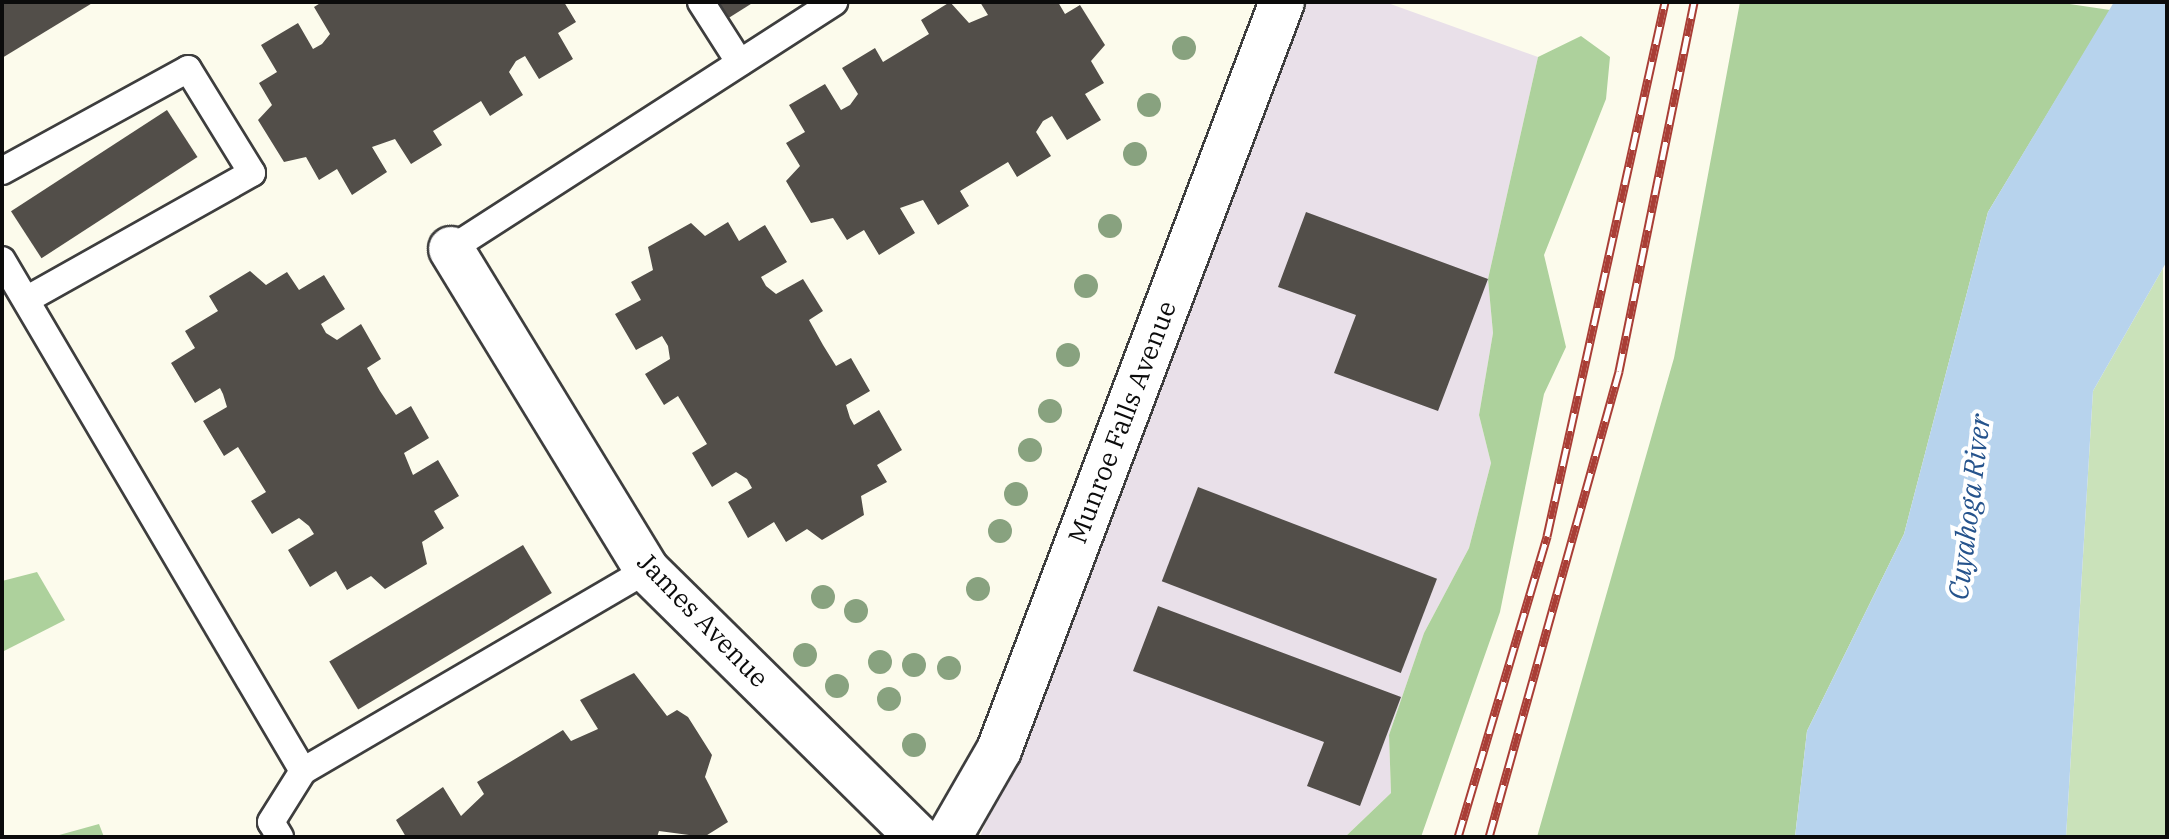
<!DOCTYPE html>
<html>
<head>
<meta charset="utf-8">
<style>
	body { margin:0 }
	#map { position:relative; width:2169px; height:839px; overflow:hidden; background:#fcfbec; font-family:"IBM Plex Serif",serif }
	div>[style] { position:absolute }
	.industrial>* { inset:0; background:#e9e0e9 }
	.green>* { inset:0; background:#cae2ba }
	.forest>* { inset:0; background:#add19c }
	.water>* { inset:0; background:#b7d3ed }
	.building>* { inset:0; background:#524e49; transform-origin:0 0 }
	.roads { filter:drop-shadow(2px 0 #3e3e3e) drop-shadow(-2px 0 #3e3e3e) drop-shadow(0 2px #3e3e3e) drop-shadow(0 -2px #3e3e3e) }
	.service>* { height:26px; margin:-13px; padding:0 13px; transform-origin:13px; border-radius:13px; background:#fff }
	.minor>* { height:44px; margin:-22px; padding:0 22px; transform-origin:22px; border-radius:22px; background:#fff }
	.tertiary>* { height:44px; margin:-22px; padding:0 22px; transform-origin:22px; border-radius:22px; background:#fff }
	.rail>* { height:9px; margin-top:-4.5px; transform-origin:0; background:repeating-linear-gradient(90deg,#fff 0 18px,#a93e36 0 36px); box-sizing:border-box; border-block:2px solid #a93e36 }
	.trees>* { width:24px; height:24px; margin:-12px; border-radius:50%; background:#88a27f }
	span { translate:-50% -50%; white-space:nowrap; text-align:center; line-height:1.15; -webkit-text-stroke:8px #fff; paint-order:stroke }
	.street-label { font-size:26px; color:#0b0b0b }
	.water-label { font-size:28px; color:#25538c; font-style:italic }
	.frame { position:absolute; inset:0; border:4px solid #0b0b0b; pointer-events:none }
</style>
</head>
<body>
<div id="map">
	<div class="industrial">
		<i style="clip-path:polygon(1307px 2px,1385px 2px,1538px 57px,1488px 279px,1493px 333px,1479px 415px,1491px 463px,1469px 548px,1424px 633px,1389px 735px,1391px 793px,1345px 837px,980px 837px)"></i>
	</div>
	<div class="green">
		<i style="clip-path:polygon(2163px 268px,2167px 837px,2066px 837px,2093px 391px)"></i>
	</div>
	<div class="forest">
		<i style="clip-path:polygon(1740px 2px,2056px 2px,2110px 10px,1988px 212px,1904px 534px,1807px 731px,1795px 837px,1537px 837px,1674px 358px)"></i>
		<i style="clip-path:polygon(1581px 36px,1610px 57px,1606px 99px,1544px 255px,1566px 347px,1544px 394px,1500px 612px,1421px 837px,1345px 837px,1391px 793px,1389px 735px,1424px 633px,1469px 548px,1491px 463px,1479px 415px,1493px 333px,1488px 279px,1538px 57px)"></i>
		<i style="clip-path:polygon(37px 572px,65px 620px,2px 652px,2px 581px)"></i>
		<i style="clip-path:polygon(99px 824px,104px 837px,52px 837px)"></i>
	</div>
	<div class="water">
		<i style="clip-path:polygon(2114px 2px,2167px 2px,2167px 261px,2093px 391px,2066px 837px,1795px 837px,1807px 731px,1904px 534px,1988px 212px)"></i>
	</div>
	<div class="building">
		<i style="clip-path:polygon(2px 2px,94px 2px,2px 58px)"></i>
		<i style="clip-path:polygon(322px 2px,564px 2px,576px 22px,558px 33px,573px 59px,539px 79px,525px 56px,516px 61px,509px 72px,523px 95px,490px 116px,481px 101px,433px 131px,442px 145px,411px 164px,395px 139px,372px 147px,387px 172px,352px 195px,337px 169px,319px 180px,306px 157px,284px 162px,258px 120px,272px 105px,259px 83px,277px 72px,261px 45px,298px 23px,313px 49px,322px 44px,330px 34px,314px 7px)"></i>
		<i style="clip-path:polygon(716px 2px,754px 2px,727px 19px)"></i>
		<i style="clip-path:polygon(950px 2px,969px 23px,988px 15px,980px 2px,1058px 2px,1065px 14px,1080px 5px,1105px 45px,1091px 61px,1104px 83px,1085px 94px,1101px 120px,1067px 140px,1052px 116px,1043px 121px,1036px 132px,1051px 156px,1017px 177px,1008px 162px,960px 191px,969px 206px,938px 225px,923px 200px,900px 208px,915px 233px,879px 255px,864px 230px,847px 240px,833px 218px,811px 223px,786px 181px,800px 166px,786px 143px,805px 132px,789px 105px,825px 84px,841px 110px,850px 105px,858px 94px,842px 68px,875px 48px,883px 62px,929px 34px,921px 20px)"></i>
		<i style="left:167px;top:110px;width:56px;height:186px;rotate:57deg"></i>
		<i style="clip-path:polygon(1306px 212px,1488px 279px,1438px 411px,1334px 373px,1356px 315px,1278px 287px)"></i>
		<i style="clip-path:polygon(728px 222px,739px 241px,765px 225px,787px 262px,761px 277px,766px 286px,776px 294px,803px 279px,823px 311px,809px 320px,823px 345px,836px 366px,851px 358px,870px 391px,846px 405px,850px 418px,854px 425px,879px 410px,902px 450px,877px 465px,887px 482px,861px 496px,864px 515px,822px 540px,807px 529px,786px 542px,774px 522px,748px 538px,728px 502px,752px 488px,747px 479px,736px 472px,712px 487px,692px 453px,707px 444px,678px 396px,664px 405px,645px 374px,670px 359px,668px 346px,662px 336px,636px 350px,615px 314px,641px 300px,631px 282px,653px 270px,648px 247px,691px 223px,705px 236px)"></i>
		<i style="clip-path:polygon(250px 271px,266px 285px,287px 272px,299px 290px,324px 275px,345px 309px,321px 324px,326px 333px,337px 340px,361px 324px,381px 359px,367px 368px,380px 391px,396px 415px,411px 406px,429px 438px,404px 453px,413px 475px,438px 460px,459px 496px,434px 511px,444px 528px,422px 542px,427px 564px,385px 589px,371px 576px,347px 590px,336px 571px,310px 587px,288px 550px,314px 534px,309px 526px,299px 518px,272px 534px,251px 501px,266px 492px,238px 447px,224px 456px,203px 421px,227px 407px,223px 394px,220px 388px,195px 403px,171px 363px,195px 348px,185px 331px,218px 311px,209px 296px)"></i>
		<i style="left:1198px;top:487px;width:256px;height:101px;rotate:21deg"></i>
		<i style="left:523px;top:545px;width:56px;height:226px;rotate:59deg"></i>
		<i style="clip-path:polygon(1158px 606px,1401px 697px,1360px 806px,1307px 786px,1324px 742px,1133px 671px)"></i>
		<i style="clip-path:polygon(634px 673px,667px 716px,677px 710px,688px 717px,712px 755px,705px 777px,728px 822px,704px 837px,659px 831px,657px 837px,406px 837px,396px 820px,443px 787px,461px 816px,484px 794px,477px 782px,563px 730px,571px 741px,598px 729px,580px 700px)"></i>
	</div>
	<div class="roads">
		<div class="service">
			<i style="left:701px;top:2px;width:72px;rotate:57.4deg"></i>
			<i style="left:2px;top:171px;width:212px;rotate:-28.7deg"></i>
			<i style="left:188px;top:69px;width:122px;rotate:58.4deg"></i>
			<i style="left:252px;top:173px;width:259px;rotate:150.7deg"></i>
			<i style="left:451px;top:249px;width:456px;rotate:-32.8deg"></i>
			<i style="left:2px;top:260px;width:593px;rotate:59.5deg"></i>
			<i style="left:303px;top:771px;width:398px;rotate:-30.3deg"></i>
			<i style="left:280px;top:837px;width:17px;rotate:-121deg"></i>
			<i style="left:271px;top:822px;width:60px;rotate:-57.9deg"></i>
		</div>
		<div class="minor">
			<i style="left:451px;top:249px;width:376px;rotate:58.6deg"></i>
			<i style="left:647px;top:570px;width:380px;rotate:44.6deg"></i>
		</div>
		<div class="tertiary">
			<i style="left:949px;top:837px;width:100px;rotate:-60.1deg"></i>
			<i style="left:999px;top:750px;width:800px;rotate:-69.28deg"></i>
		</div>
	</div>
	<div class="rail">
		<i style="left:1458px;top:837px;width:314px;rotate:-73.5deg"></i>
		<i style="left:1547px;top:536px;width:547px;rotate:-77.54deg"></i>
		<i style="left:1489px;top:837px;width:484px;rotate:-74.4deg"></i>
		<i style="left:1619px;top:371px;width:377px;rotate:-78.5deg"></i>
	</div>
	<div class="trees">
		<i style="left:1184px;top:48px"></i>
		<i style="left:1149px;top:105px"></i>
		<i style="left:1135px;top:154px"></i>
		<i style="left:1110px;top:226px"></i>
		<i style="left:1086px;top:286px"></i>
		<i style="left:1068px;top:355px"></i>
		<i style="left:1050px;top:411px"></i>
		<i style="left:1030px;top:450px"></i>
		<i style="left:1016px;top:494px"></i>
		<i style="left:1000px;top:531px"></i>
		<i style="left:978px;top:589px"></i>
		<i style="left:823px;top:597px"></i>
		<i style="left:856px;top:611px"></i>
		<i style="left:805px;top:655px"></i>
		<i style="left:880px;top:662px"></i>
		<i style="left:914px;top:665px"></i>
		<i style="left:949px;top:668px"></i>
		<i style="left:837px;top:686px"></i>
		<i style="left:889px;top:699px"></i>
		<i style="left:914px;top:745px"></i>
	</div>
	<div class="street-label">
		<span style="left:1122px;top:422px;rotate:-69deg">Munroe Falls Avenue</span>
		<span style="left:703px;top:620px;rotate:46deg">James Avenue</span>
	</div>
	<div class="water-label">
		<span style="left:1969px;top:507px;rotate:-83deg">Cuyahoga River</span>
	</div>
	<div class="frame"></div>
</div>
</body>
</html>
